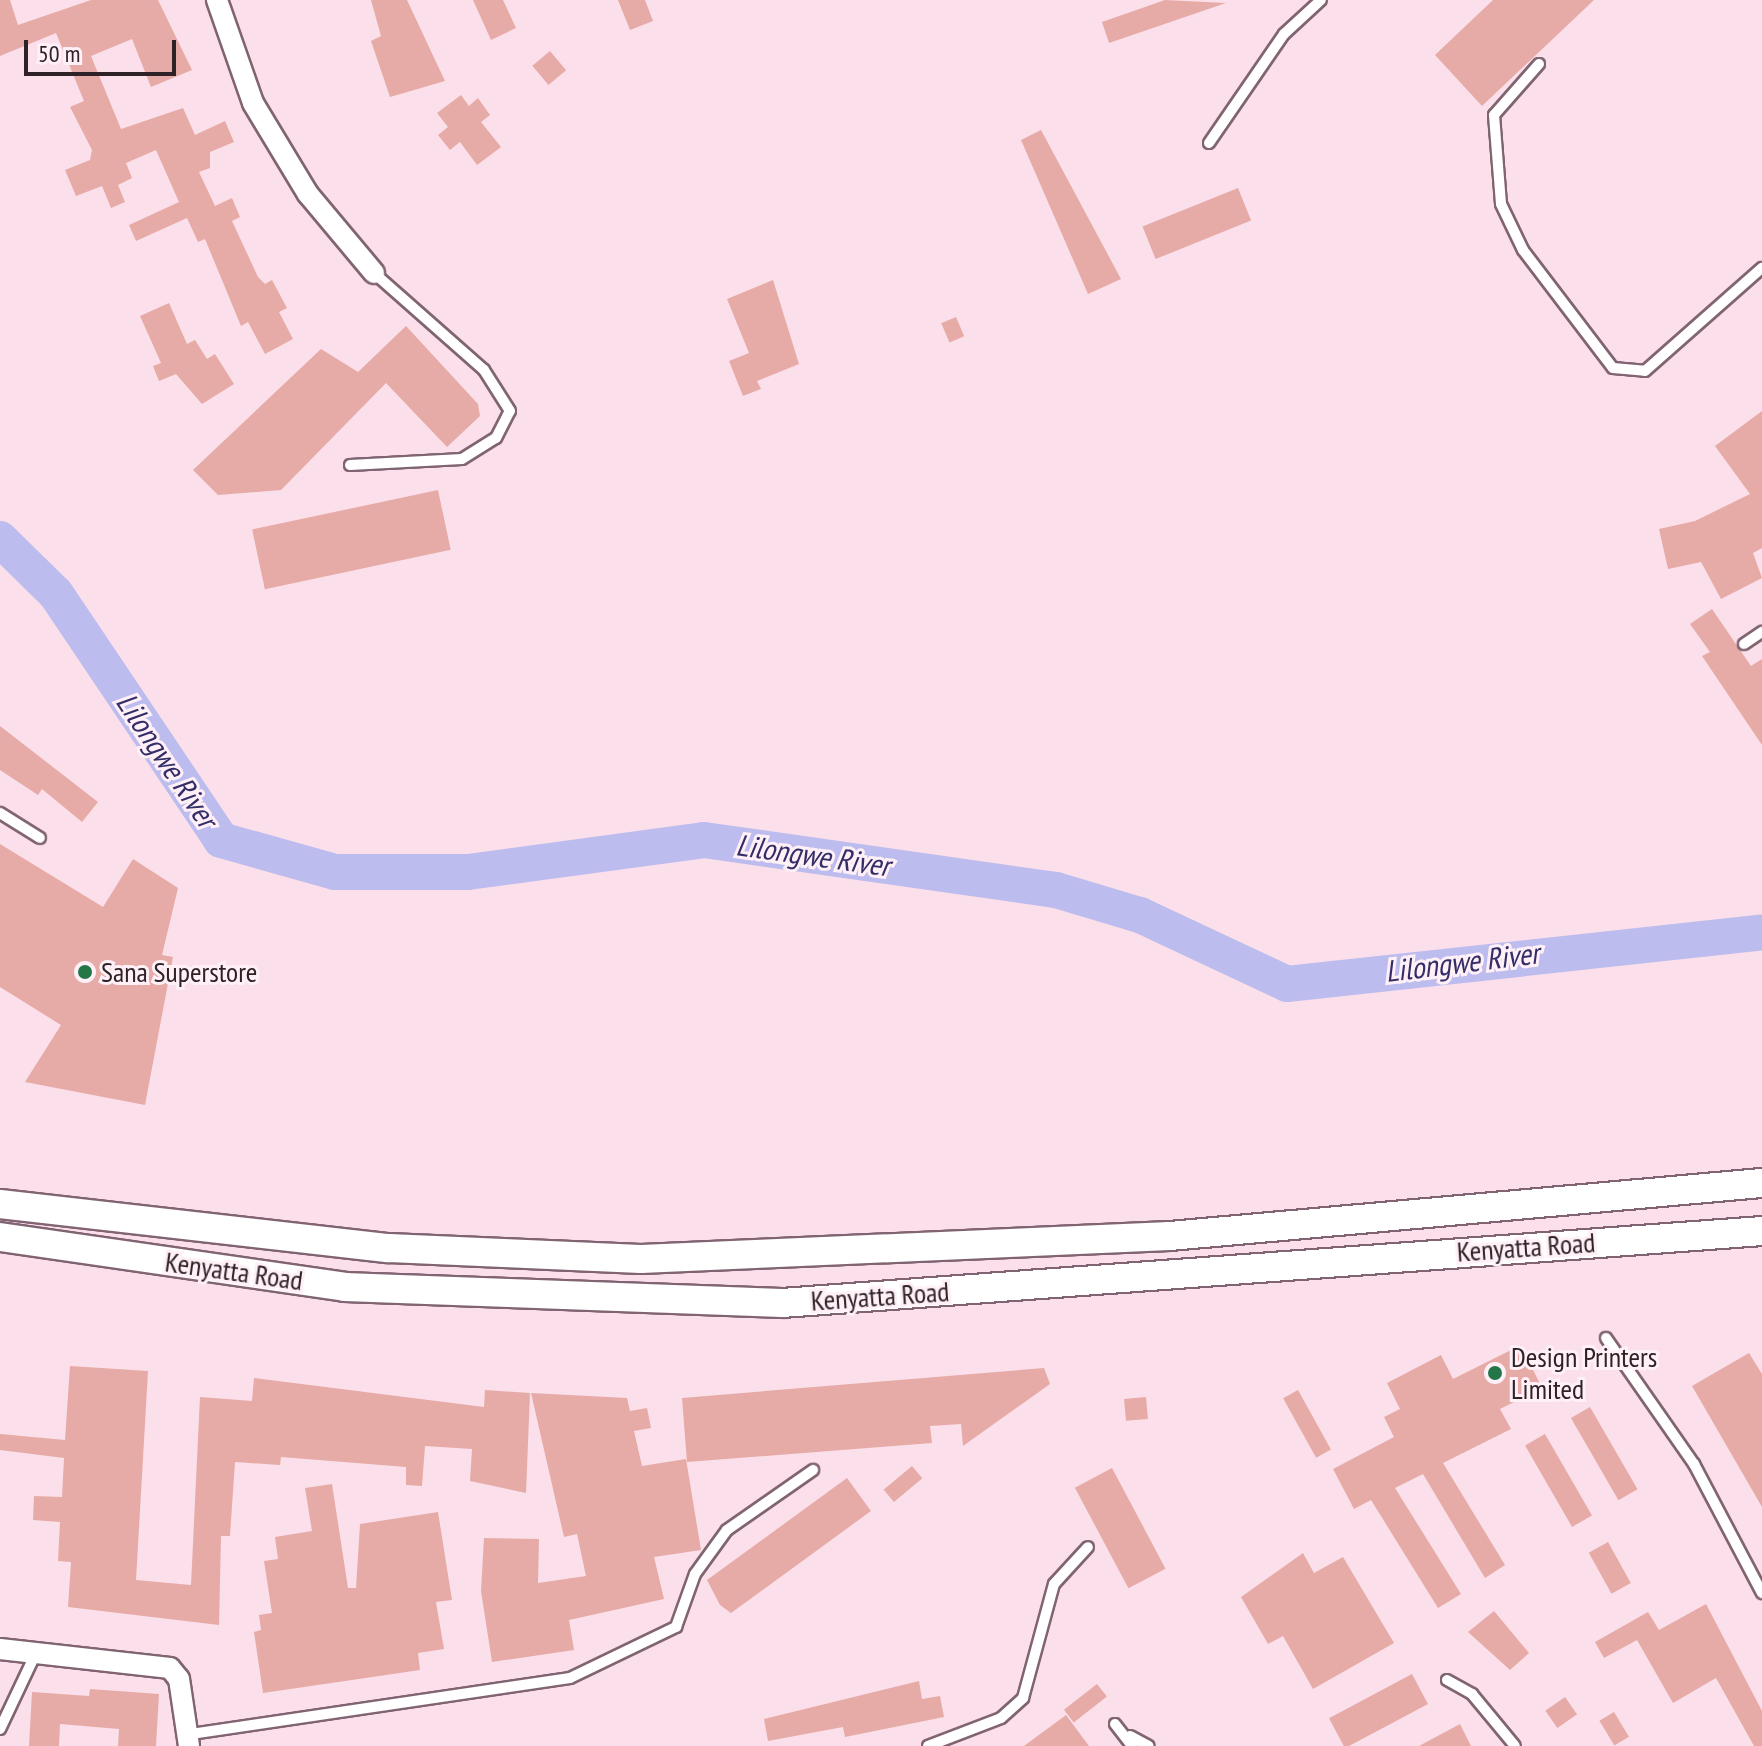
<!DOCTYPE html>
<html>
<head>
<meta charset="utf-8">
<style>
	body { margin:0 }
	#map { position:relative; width:1762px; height:1746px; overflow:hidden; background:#fbdfea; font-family:"PT Sans Narrow",sans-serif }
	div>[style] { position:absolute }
	.river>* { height:36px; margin:-18px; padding:0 18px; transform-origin:18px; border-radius:18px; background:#bcbcee }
	.building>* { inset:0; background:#e6aba7; transform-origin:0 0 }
	.roads { filter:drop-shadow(2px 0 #816471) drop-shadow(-2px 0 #816471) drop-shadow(0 2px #816471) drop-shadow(0 -2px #816471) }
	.service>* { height:10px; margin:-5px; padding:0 5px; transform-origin:5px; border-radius:5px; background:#fff }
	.minor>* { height:20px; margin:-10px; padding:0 10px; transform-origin:10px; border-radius:10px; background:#fff }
	.secondary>* { height:28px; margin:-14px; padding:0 14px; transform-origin:14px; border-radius:14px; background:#fff }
	.dots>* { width:22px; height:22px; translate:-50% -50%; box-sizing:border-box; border:4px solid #fef0f6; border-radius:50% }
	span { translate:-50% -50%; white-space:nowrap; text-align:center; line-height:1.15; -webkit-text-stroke:6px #fef0f6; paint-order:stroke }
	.poi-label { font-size:28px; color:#2e2227 }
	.left { translate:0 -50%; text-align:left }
	.street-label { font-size:28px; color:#2e2227 }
	.water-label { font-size:30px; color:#332d68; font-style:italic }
	.scale { position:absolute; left:24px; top:40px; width:152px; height:36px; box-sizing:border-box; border:4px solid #2e2227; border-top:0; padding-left:10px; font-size:24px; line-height:28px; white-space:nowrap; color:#2e2227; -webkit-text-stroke:6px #fef0f6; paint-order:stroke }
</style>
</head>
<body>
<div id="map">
	<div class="river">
		<i style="left:0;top:539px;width:78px;rotate:44.5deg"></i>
		<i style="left:56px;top:594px;width:296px;rotate:56.1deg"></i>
		<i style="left:221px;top:840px;width:118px;rotate:15.7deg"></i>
		<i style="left:335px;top:872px;width:133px"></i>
		<i style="left:468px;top:872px;width:238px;rotate:-7.7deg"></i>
		<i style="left:704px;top:840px;width:356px;rotate:8.1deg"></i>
		<i style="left:1056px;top:890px;width:88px;rotate:16.6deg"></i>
		<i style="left:1140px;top:915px;width:162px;rotate:25.1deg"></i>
		<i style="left:1287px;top:984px;width:478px;rotate:-6.2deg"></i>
	</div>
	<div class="building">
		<i style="clip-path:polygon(0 0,10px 0,18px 25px,91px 0,158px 0,192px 70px,151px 87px,132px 39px,91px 56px,121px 129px,183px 108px,195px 135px,225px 121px,234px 142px,210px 152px,210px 168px,199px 172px,215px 206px,232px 198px,240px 217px,232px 221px,258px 277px,265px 284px,272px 280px,287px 308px,279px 312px,293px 339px,265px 354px,248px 322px,241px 326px,205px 239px,198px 242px,187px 218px,136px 241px,129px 225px,179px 202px,156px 150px,126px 163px,132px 178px,118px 185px,125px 202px,111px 208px,102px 186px,76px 196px,65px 170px,90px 160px,92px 150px,70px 107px,84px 101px,56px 33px,0 56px)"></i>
		<i style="clip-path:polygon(371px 0,407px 0,445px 81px,390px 97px,371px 41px,381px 36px)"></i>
		<i style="clip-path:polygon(473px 0,503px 0,516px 28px,491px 40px)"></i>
		<i style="clip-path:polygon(618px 0,645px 0,653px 21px,630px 30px)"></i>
		<i style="clip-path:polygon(1165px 0,1226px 3px,1109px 43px,1102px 22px)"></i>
		<i style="clip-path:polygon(1493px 0,1594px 0,1482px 106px,1435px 55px)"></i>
		<i style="left:550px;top:51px;width:25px;height:23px;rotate:50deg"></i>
		<i style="clip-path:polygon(461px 95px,469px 106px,478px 98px,490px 115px,481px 122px,501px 147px,477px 165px,460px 142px,450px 150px,438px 135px,448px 127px,437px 113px)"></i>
		<i style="clip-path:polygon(1041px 130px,1121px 279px,1088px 294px,1021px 140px)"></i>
		<i style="left:1238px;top:188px;width:35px;height:103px;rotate:68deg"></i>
		<i style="clip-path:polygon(773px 280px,799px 364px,757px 381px,761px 389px,743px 396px,729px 361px,749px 353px,727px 299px)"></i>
		<i style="clip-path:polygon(169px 303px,187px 344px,195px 340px,207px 359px,215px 354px,234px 384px,202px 404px,176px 374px,159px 381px,153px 366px,161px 363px,140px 316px)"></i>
		<i style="left:956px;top:317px;width:21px;height:16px;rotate:67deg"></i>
		<i style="clip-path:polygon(406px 326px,478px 404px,480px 416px,447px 447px,386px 383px,281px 490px,218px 495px,193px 470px,321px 349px,358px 372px)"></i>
		<i style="clip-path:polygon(1762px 411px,1762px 548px,1753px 553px,1762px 578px,1721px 599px,1701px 562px,1668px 569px,1659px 529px,1695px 521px,1750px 494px,1715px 446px)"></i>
		<i style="left:438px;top:490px;width:61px;height:190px;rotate:78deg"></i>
		<i style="clip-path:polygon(1712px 609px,1751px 666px,1762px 659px,1762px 745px,1702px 656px,1710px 652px,1690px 624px)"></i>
		<i style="clip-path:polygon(0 726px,98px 802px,82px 822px,42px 789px,38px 795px,0 770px)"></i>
		<i style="clip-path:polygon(0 844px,103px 907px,133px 859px,178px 888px,162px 955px,173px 957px,145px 1105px,25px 1082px,61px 1025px,0 987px)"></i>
		<i style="clip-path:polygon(1521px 1345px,1542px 1388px,1500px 1409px,1511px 1429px,1443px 1463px,1505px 1565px,1485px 1578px,1423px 1474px,1395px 1488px,1461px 1594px,1438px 1608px,1371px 1500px,1354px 1509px,1333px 1469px,1394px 1437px,1384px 1417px,1400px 1409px,1387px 1383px,1441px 1355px,1453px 1379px)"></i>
		<i style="clip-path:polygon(1749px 1353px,1762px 1374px,1762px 1507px,1692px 1386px)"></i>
		<i style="clip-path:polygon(70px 1366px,148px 1371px,136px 1580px,191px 1585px,200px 1397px,252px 1401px,254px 1378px,484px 1407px,485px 1390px,530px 1393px,526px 1493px,470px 1481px,472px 1449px,425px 1446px,422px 1486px,406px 1485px,406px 1467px,281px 1457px,280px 1465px,235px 1462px,230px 1536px,221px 1536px,219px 1625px,68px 1607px,71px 1562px,58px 1561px,60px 1522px,33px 1520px,34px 1496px,62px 1497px,64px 1458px,0 1450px,0 1434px,65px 1440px)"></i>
		<i style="clip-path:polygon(1044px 1368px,1050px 1384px,963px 1446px,961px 1424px,930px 1426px,932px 1443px,687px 1462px,682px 1398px)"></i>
		<i style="left:1298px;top:1390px;width:68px;height:17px;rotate:61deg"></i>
		<i style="clip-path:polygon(531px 1393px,627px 1398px,630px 1411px,647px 1408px,651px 1428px,634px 1431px,642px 1466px,686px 1459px,701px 1550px,654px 1557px,664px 1599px,569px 1620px,574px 1650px,492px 1662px,481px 1591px,484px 1538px,539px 1539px,538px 1583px,586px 1576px,577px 1534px,564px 1537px)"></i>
		<i style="left:1146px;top:1397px;width:22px;height:22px;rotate:85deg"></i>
		<i style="left:1590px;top:1407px;width:95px;height:22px;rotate:60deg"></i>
		<i style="left:1545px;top:1434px;width:94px;height:23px;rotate:60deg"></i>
		<i style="left:912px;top:1466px;width:16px;height:37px;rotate:50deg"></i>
		<i style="left:1112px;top:1468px;width:114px;height:42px;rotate:62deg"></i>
		<i style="clip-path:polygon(847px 1478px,871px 1511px,731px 1613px,720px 1605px,707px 1580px)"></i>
		<i style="clip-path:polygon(332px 1484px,348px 1588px,356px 1588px,360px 1524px,438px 1512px,452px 1600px,436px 1602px,444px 1649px,418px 1653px,420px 1670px,263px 1693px,254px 1632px,261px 1630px,259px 1615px,272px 1613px,264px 1561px,278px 1559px,275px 1537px,312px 1531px,305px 1488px)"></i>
		<i style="left:1608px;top:1542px;width:47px;height:22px;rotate:61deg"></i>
		<i style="clip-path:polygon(1303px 1553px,1314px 1573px,1343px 1557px,1394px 1643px,1313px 1689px,1283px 1636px,1268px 1644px,1241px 1597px)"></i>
		<i style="clip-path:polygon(1706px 1604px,1762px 1711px,1762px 1746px,1754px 1746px,1716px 1678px,1673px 1703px,1637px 1640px,1604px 1658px,1595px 1642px,1648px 1612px,1659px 1630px)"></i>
		<i style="clip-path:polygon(1494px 1611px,1529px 1653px,1510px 1670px,1468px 1632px)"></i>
		<i style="left:1412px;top:1674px;width:34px;height:94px;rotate:62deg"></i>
		<i style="clip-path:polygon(919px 1681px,922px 1699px,940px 1696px,944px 1717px,845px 1737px,843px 1727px,768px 1741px,764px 1719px)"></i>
		<i style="left:1097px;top:1684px;width:16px;height:42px;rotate:52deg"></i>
		<i style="clip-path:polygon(90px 1689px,159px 1694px,156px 1746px,118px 1746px,119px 1729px,60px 1724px,59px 1746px,29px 1746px,32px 1692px,89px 1696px)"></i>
		<i style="left:1565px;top:1697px;width:21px;height:24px;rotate:55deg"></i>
		<i style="left:1614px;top:1712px;width:29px;height:17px;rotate:59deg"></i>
		<i style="clip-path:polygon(1066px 1715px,1089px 1746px,1024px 1746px)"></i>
		<i style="clip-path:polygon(1460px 1724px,1471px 1746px,1419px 1746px)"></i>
	</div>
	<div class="roads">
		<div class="service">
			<i style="left:1539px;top:64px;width:68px;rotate:131.4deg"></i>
			<i style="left:1494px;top:115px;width:89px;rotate:85.5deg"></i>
			<i style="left:1501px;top:204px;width:51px;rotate:64.4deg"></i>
			<i style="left:1523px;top:250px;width:148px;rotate:52.7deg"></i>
			<i style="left:1613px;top:368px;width:32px;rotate:5deg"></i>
			<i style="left:1645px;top:371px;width:156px;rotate:-41.4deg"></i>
			<i style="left:1209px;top:143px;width:132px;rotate:-55.5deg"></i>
			<i style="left:1284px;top:34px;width:50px;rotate:-42.6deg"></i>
			<i style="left:350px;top:465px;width:112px;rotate:-3.1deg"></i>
			<i style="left:462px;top:459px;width:40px;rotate:-32deg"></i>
			<i style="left:496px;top:438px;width:30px;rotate:-63deg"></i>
			<i style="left:510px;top:411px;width:49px;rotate:-122.4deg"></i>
			<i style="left:484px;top:370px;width:147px;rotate:-138.6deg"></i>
			<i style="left:1744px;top:644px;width:22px;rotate:-34deg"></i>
			<i style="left:0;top:813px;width:47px;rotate:32deg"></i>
			<i style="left:1606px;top:1338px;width:154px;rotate:55.1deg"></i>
			<i style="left:1694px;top:1464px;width:146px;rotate:62.2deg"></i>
			<i style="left:1447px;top:1680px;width:29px;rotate:29deg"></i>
			<i style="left:1472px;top:1694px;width:67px;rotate:50.4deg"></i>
			<i style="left:1115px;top:1724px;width:28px;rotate:52deg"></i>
			<i style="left:0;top:1729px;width:84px;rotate:-64.7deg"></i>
			<i style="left:191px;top:1734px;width:383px;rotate:-8.4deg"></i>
			<i style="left:570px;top:1678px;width:118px;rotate:-25.7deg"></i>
			<i style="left:676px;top:1627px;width:56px;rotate:-70.3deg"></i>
			<i style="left:695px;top:1574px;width:54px;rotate:-54deg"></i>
			<i style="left:727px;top:1530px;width:105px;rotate:-34.9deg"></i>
			<i style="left:1130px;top:1736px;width:21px;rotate:28deg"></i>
			<i style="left:928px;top:1746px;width:78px;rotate:-21deg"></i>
			<i style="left:1001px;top:1718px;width:30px;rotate:-42deg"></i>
			<i style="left:1023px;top:1698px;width:118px;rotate:-74.8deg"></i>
			<i style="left:1054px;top:1584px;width:50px;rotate:-47.4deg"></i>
		</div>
		<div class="minor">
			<i style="left:217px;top:0;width:109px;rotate:70.7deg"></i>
			<i style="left:253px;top:103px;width:106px;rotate:58.9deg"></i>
			<i style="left:308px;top:194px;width:103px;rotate:50.1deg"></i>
			<i style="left:0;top:1649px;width:171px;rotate:6.4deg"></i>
			<i style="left:170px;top:1668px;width:14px;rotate:51deg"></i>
			<i style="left:179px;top:1679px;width:68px;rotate:81.5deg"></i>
		</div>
		<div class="secondary">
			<i style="left:0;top:1204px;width:391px;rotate:6.5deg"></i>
			<i style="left:389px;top:1248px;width:252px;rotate:2.5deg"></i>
			<i style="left:641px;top:1259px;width:529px;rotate:-2.49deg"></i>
			<i style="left:1170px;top:1236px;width:594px;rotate:-5.12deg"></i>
			<i style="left:0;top:1237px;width:349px;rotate:8.2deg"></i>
			<i style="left:345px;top:1287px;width:437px;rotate:2.1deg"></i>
			<i style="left:782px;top:1303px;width:983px;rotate:-4.2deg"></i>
		</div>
	</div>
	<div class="dots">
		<i style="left:85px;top:972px;background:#237648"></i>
		<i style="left:1495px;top:1373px;background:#237648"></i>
	</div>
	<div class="poi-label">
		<span class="left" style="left:101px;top:972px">Sana Superstore</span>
		<span class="left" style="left:1511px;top:1373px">Design Printers<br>Limited</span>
	</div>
	<div class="street-label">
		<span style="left:1526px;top:1247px;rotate:-4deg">Kenyatta Road</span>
		<span style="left:234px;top:1271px;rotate:8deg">Kenyatta Road</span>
		<span style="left:880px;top:1296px;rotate:-4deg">Kenyatta Road</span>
	</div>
	<div class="water-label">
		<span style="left:167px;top:760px;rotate:56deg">Lilongwe River</span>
		<span style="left:813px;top:855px;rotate:8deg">Lilongwe River</span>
		<span style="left:1462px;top:962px;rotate:-7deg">Lilongwe River</span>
	</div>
	<div class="scale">50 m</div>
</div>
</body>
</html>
